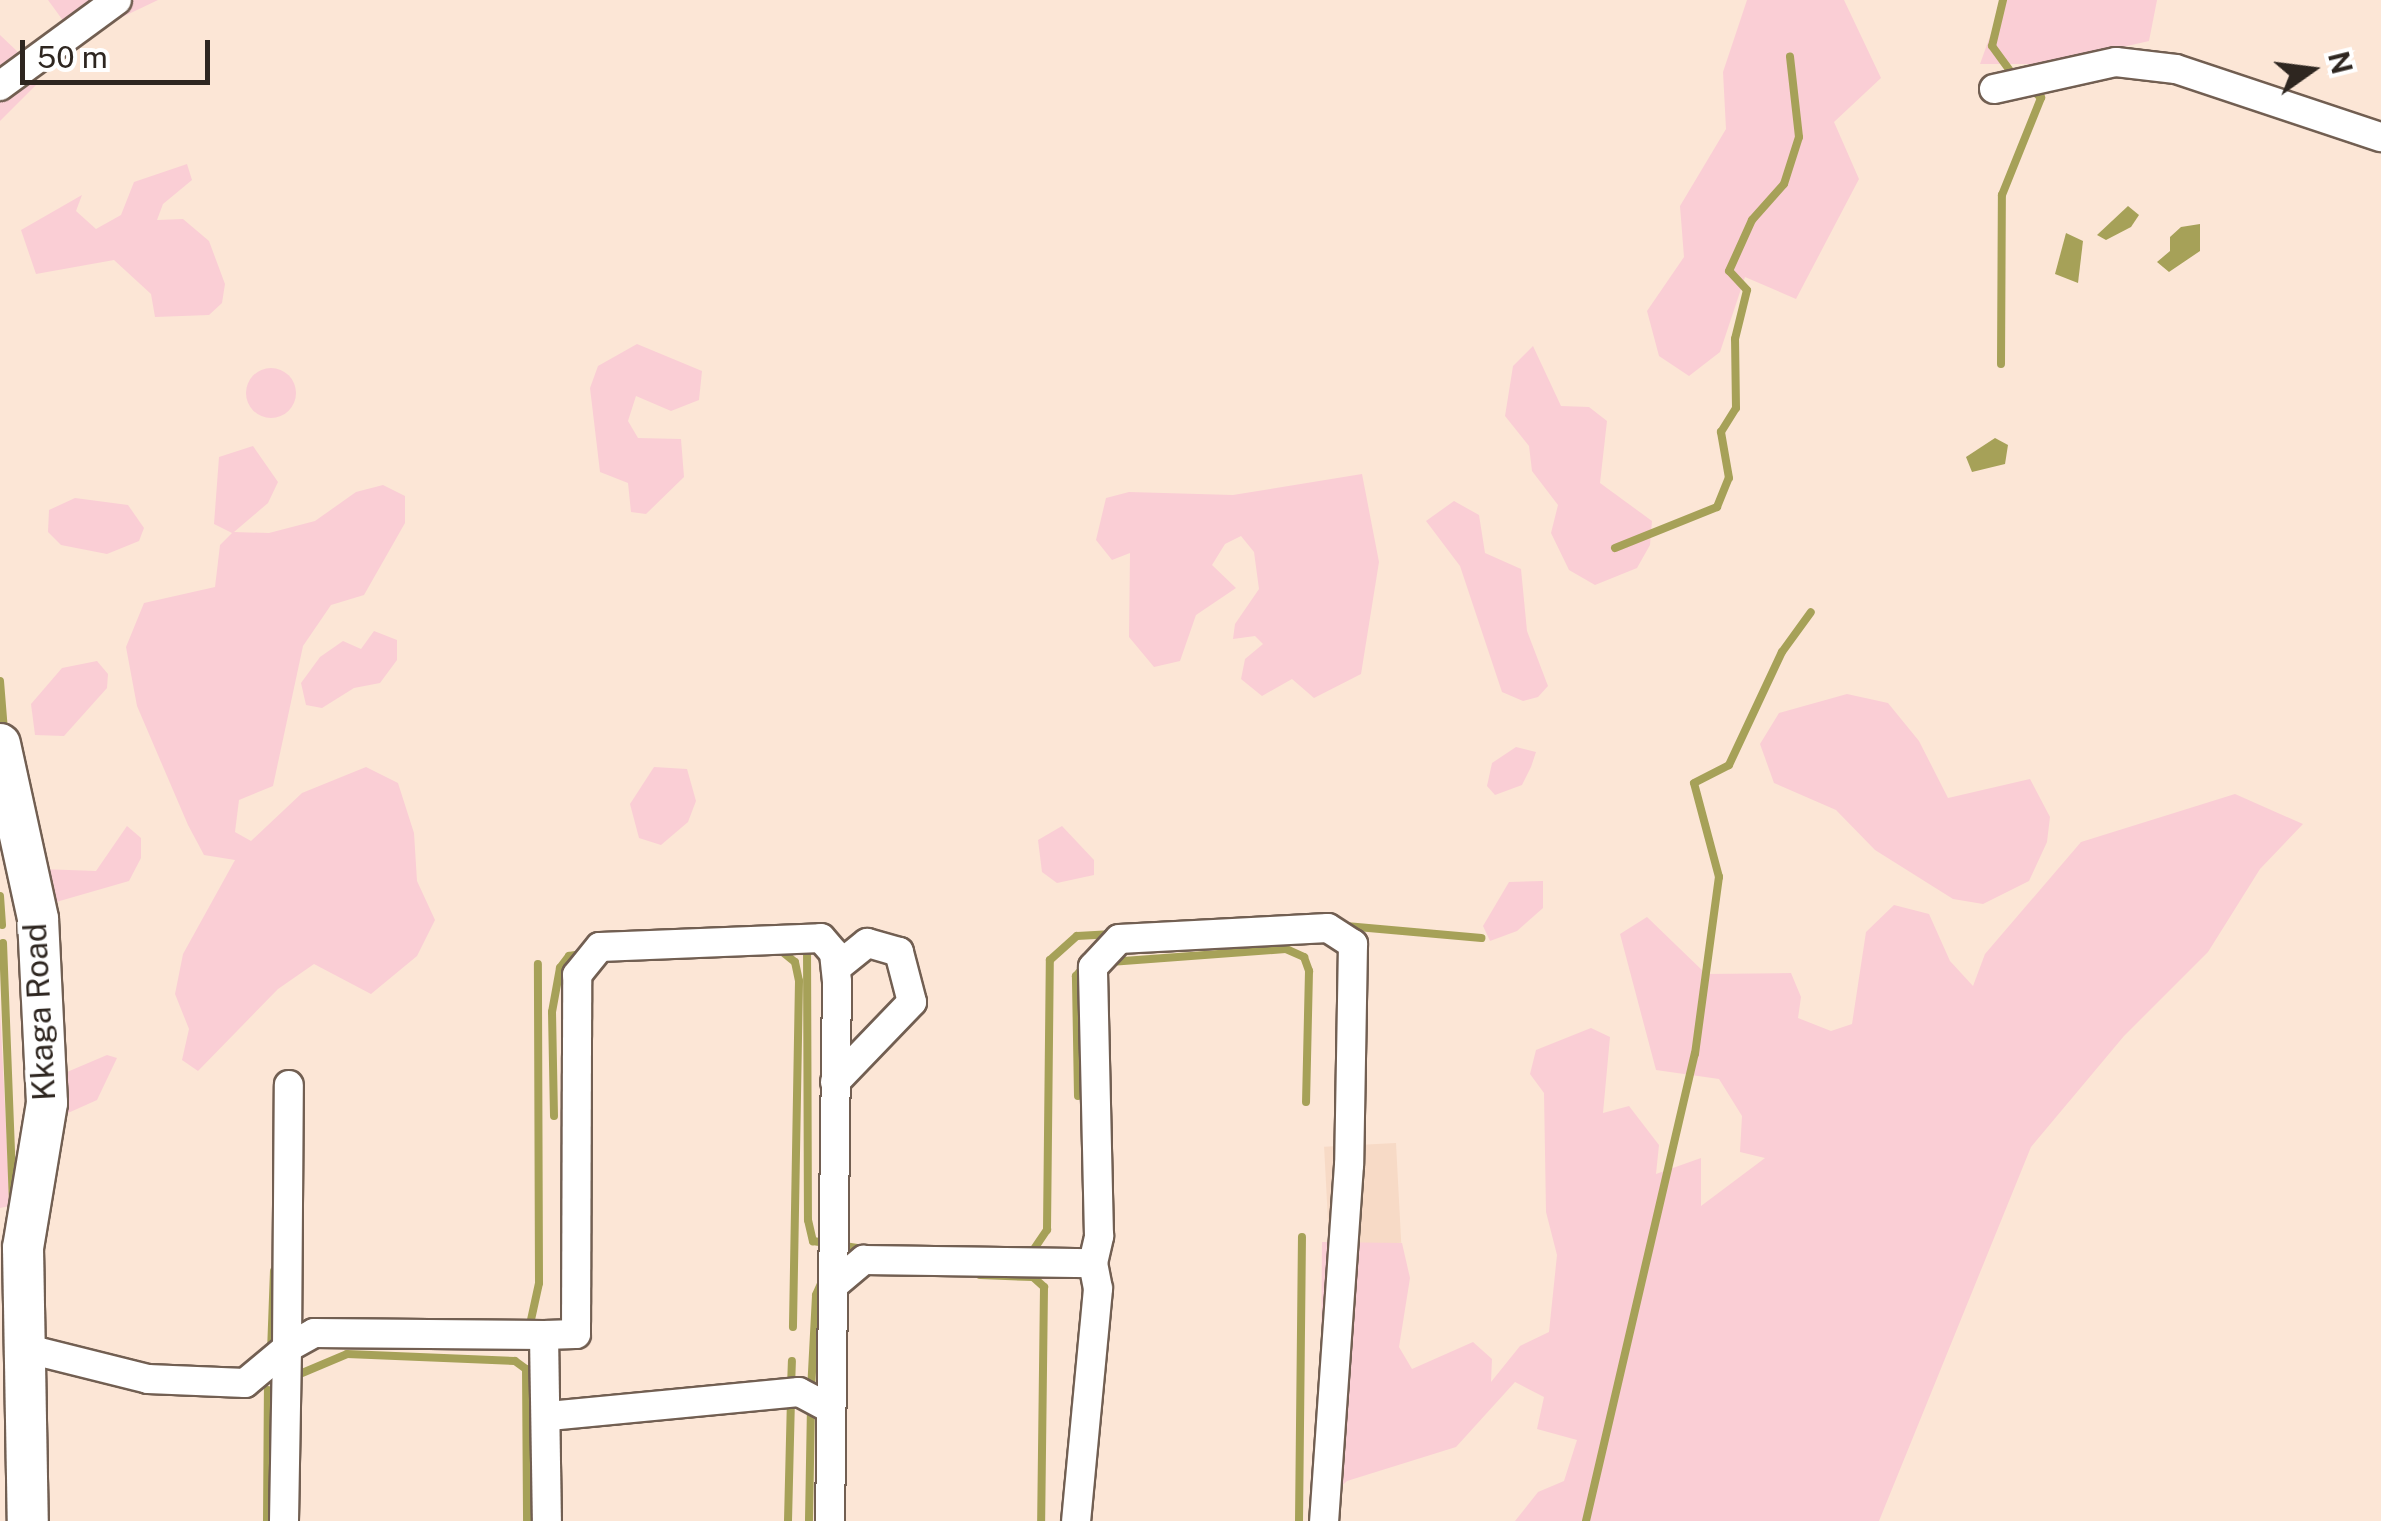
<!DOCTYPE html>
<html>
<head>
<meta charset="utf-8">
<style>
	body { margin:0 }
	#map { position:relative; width:2381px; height:1521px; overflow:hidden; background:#fce6d6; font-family:"Public Sans",sans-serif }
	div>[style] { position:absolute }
	.built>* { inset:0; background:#f7dac6; transform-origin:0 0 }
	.green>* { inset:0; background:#faced5 }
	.round { border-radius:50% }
	.water>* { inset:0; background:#a6a158 }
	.stream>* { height:8px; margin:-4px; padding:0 4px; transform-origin:4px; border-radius:4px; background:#a6a158 }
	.roads { filter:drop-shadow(2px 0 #725f52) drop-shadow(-2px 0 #725f52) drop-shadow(0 2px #725f52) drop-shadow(0 -2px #725f52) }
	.street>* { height:28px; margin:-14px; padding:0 14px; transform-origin:14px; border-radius:14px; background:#fff }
	.secondary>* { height:40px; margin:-20px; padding:0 20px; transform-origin:20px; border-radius:20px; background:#fff }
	span { translate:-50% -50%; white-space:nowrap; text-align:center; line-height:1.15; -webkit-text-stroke:9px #fff; paint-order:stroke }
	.street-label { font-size:32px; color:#2e2620 }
	.north { position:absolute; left:2261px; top:20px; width:100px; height:100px; -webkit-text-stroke:8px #fff; paint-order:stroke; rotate:76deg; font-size:28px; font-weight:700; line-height:40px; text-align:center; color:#2e2620 }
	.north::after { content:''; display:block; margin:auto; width:35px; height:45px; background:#2e2620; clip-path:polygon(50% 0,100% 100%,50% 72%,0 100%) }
	.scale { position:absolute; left:20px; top:40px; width:190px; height:45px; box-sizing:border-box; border:5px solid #2e2620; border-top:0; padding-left:12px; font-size:30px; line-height:35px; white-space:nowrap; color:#2e2620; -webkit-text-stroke:8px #fff; paint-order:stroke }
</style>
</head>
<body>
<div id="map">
	<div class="built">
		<i style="left:1396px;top:1143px;width:100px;height:72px;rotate:87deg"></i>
	</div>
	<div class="green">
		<i style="clip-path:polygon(48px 0,158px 0,116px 20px,86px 12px,67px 26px)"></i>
		<i style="clip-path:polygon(1747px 0,1844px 0,1881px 78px,1834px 122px,1859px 179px,1796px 299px,1745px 277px,1720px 352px,1689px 376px,1659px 356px,1647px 311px,1684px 257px,1680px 206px,1726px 129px,1723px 72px)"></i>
		<i style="clip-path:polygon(2003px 0,2157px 0,2149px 41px,2049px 64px,1980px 64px)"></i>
		<i style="clip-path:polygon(0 35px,20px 54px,17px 80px,40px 81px,0 121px)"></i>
		<i style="clip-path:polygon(187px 164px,192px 180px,163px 204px,157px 220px,183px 219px,209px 241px,225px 284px,222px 303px,209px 315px,155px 317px,151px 294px,114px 260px,36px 274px,21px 230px,82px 195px,76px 211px,96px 229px,121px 215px,134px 182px)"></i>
		<i style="clip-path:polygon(637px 344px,702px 371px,699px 400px,671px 411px,636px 396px,628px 421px,638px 438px,681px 439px,684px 477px,646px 514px,631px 512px,628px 483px,600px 472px,590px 388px,598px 366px)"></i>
		<i style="clip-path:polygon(1533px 346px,1561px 406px,1589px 407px,1607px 421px,1600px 483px,1652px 521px,1650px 545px,1637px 568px,1595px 585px,1569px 570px,1551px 533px,1558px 505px,1532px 471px,1529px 446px,1505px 416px,1513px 366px)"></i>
		<i class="round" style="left:246px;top:368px;width:50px;height:50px"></i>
		<i style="clip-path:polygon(253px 446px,278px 482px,268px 503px,234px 532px,269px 533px,315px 521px,356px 492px,383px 485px,405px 496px,405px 523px,364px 595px,331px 605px,303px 646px,273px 786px,239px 800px,235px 832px,251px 841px,302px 793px,366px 767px,398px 783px,414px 833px,417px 881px,435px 920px,417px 956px,371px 994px,314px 964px,278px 989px,198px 1071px,182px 1060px,189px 1029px,175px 994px,183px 954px,235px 860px,204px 855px,188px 825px,137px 706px,126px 647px,144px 603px,215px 587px,220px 545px,232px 533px,214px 524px,219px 457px)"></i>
		<i style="clip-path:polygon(1362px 474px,1379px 562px,1361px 674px,1314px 698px,1292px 679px,1262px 696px,1241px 679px,1245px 659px,1263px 644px,1255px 636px,1233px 639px,1235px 624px,1259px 589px,1254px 552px,1241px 536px,1225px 544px,1212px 565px,1236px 588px,1196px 615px,1180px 661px,1154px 667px,1129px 637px,1130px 553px,1112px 560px,1096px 540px,1106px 498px,1129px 492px,1233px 495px)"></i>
		<i style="clip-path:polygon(75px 498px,128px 505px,144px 528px,139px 541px,107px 554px,61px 545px,48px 532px,49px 510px)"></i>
		<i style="clip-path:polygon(1454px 501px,1479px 515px,1485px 553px,1521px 569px,1527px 631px,1548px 686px,1538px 697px,1523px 701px,1502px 692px,1460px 566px,1426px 521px)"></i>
		<i style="clip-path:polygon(374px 631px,397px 640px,397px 660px,380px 683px,354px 688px,322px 708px,306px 705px,301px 683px,320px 657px,343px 641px,361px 649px)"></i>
		<i style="clip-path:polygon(97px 661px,108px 674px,107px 688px,64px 736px,35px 735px,31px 704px,62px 668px)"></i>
		<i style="clip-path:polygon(1847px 694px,1888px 703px,1919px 741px,1948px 798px,2030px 779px,2050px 817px,2047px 842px,2029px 881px,1983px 904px,1953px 899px,1875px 850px,1836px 810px,1774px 783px,1760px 744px,1779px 713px)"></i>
		<i style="clip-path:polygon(1516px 747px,1536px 752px,1531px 767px,1522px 785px,1495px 795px,1487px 786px,1492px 763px)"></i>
		<i style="clip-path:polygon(654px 767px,687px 769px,696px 801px,688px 822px,661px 845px,639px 838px,630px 804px)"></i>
		<i style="clip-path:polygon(2235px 794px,2303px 824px,2260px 869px,2208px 952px,2124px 1036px,2031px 1147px,1879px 1521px,1515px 1521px,1538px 1492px,1564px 1481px,1577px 1440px,1537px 1429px,1544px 1397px,1515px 1382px,1456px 1447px,1347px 1481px,1320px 1505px,1322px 1242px,1402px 1243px,1410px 1278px,1399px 1347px,1412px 1369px,1473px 1342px,1492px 1359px,1491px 1382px,1520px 1346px,1549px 1332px,1557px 1255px,1546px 1212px,1544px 1093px,1530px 1074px,1536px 1050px,1591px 1028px,1610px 1037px,1603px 1113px,1629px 1106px,1659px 1145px,1656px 1174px,1701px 1158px,1701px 1206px,1765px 1158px,1740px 1152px,1742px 1116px,1719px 1079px,1656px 1070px,1620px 934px,1647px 917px,1706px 974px,1791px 973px,1801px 997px,1798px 1018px,1831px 1031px,1852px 1024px,1866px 932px,1894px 905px,1929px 914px,1950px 961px,1973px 986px,1985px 954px,2081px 842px)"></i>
		<i style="clip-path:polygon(127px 826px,141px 838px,141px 858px,129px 881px,25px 911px,41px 869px,96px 871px)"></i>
		<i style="clip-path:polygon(1062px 826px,1094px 860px,1094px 875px,1057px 883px,1042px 872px,1038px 840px)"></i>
		<i style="clip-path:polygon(1543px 881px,1543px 908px,1517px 931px,1490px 941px,1483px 926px,1509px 882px)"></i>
		<i style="clip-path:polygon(0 1009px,10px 1206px,0 1208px)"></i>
		<i style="clip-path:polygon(107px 1055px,117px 1058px,97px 1100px,68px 1113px,38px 1100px,60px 1075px)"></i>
	</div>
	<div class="water">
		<i style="clip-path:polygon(2128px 206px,2139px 215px,2131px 227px,2106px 240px,2097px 235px)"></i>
		<i style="clip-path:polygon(2200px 224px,2200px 251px,2169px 272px,2157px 262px,2170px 251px,2170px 237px,2181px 227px)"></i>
		<i style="clip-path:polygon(2066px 233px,2083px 241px,2078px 283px,2055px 274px)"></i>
		<i style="clip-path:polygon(1995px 438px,2008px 445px,2005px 464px,1972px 472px,1966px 457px)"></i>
	</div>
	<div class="stream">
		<i style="left:2003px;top:0;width:47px;rotate:103.4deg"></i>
		<i style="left:1992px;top:46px;width:37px;rotate:54deg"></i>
		<i style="left:2001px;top:364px;width:169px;rotate:-89.7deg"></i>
		<i style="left:2002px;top:195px;width:105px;rotate:-68.1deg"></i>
		<i style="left:2041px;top:98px;width:16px;rotate:-135deg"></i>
		<i style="left:1615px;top:548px;width:110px;rotate:-21.9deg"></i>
		<i style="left:1717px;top:507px;width:31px;rotate:-68deg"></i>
		<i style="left:1729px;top:478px;width:47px;rotate:-99.9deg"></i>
		<i style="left:1721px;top:432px;width:28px;rotate:-58deg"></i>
		<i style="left:1736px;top:408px;width:69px;rotate:-90.8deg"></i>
		<i style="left:1735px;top:339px;width:50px;rotate:-76.2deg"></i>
		<i style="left:1747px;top:290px;width:26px;rotate:-133deg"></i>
		<i style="left:1729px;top:271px;width:56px;rotate:-65.7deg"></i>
		<i style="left:1752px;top:220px;width:48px;rotate:-48.4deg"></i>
		<i style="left:1784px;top:184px;width:49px;rotate:-72.3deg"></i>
		<i style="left:1799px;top:137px;width:81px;rotate:-96.4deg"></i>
		<i style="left:0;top:681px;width:50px;rotate:85.4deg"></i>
		<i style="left:0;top:896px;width:29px;rotate:86deg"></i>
		<i style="left:1346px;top:926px;width:136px;rotate:5.1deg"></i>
		<i style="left:3px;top:943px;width:257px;rotate:87.8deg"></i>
		<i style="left:807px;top:943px;width:277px;rotate:89.8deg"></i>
		<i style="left:808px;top:1220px;width:22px;rotate:77deg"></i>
		<i style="left:813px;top:1241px;width:51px;rotate:9.1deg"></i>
		<i style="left:780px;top:950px;width:19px;rotate:39deg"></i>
		<i style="left:795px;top:962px;width:19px;rotate:78deg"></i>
		<i style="left:799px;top:981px;width:346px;rotate:91deg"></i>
		<i style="left:1110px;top:962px;width:176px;rotate:-4.2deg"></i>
		<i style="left:1286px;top:949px;width:20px;rotate:24deg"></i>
		<i style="left:1304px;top:957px;width:15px;rotate:70deg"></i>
		<i style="left:1309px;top:971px;width:131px;rotate:91.3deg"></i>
		<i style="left:1078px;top:1096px;width:120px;rotate:-91deg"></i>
		<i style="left:1076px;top:976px;width:16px;rotate:-50deg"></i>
		<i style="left:554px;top:1116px;width:104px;rotate:-91.1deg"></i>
		<i style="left:552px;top:1012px;width:45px;rotate:-79.7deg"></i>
		<i style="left:560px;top:968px;width:15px;rotate:-53deg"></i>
		<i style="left:569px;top:956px;width:13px;rotate:-9deg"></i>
		<i style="left:1032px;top:1252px;width:27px;rotate:-56deg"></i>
		<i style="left:1047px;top:1230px;width:270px;rotate:-89.4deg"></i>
		<i style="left:1050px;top:960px;width:36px;rotate:-42deg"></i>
		<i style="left:1077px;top:936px;width:36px;rotate:-3deg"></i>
		<i style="left:980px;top:1275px;width:53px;rotate:2.2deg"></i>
		<i style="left:1033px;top:1277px;width:15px;rotate:42deg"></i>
		<i style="left:1044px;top:1287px;width:234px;rotate:90.7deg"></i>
		<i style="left:529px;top:1329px;width:47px;rotate:-77.7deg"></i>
		<i style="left:539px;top:1283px;width:319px;rotate:-90.2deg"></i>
		<i style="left:271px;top:1352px;width:81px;rotate:-87.9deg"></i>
		<i style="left:295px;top:1376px;width:56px;rotate:-22.9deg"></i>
		<i style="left:347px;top:1354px;width:168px;rotate:2.4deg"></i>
		<i style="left:515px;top:1361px;width:14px;rotate:36deg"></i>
		<i style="left:526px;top:1369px;width:152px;rotate:89.6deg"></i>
		<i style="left:791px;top:1387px;width:26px;rotate:-88deg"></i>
		<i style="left:811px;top:1391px;width:96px;rotate:-87deg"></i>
		<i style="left:816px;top:1295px;width:20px;rotate:-66deg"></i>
		<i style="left:809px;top:1520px;width:115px;rotate:-89deg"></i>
		<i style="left:267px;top:1521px;width:131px;rotate:-89.6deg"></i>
		<i style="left:788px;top:1521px;width:120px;rotate:-88.6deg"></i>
		<i style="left:1299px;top:1521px;width:284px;rotate:-89.4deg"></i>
		<i style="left:1586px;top:1521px;width:480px;rotate:-76.9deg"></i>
		<i style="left:1695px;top:1054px;width:179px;rotate:-82.3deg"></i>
		<i style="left:1719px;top:877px;width:97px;rotate:-104.9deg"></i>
		<i style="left:1694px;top:783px;width:39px;rotate:-27deg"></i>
		<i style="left:1729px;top:765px;width:125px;rotate:-64.9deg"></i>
		<i style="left:1782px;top:652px;width:49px;rotate:-54.1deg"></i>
	</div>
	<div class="roads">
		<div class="street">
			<i style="left:0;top:86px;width:145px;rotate:-36.3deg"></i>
			<i style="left:1994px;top:89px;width:125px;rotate:-12.5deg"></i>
			<i style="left:2116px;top:62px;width:60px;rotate:6.7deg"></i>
			<i style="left:2176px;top:69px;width:216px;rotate:18.4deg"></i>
			<i style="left:835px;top:1082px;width:111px;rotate:-46.1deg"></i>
			<i style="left:912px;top:1002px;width:52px;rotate:-104.6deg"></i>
			<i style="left:899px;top:952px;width:33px;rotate:-164deg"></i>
			<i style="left:867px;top:943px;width:40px;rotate:141deg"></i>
			<i style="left:1093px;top:1263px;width:28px;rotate:-77deg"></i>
			<i style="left:1099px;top:1236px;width:269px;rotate:-91.3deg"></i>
			<i style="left:1093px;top:967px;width:38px;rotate:-47deg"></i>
			<i style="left:1119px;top:939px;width:209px;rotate:-3deg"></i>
			<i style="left:1328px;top:928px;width:30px;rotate:33deg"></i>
			<i style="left:1353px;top:944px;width:221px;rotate:91deg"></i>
			<i style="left:1349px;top:1165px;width:357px;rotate:94deg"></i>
			<i style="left:835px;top:1284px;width:38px;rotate:-40deg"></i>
			<i style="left:864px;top:1260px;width:229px;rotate:0.8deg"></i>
			<i style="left:1093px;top:1263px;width:26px;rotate:79deg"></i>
			<i style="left:1098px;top:1289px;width:233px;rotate:95.4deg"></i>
			<i style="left:544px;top:1335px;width:32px;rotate:-2deg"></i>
			<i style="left:576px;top:1334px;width:359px;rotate:-89.8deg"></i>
			<i style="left:577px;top:975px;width:36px;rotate:-51deg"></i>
			<i style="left:600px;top:947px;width:221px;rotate:-2.3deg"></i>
			<i style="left:821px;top:938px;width:20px;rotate:49deg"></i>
			<i style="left:834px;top:953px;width:29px;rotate:84deg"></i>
			<i style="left:837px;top:982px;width:539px;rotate:90.74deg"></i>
			<i style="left:24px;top:1348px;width:128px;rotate:14deg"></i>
			<i style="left:148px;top:1379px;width:97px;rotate:2.4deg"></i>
			<i style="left:245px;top:1383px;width:55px;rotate:-39.8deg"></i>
			<i style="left:287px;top:1348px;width:263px;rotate:-89.6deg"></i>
			<i style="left:549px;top:1416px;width:251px;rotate:-5.5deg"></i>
			<i style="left:799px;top:1392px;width:36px;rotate:28deg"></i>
			<i style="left:284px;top:1521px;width:173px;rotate:-89deg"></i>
			<i style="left:287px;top:1348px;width:31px;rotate:-29deg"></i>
			<i style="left:314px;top:1333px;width:230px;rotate:0.5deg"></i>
			<i style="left:544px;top:1335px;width:186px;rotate:89.1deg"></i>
		</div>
		<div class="secondary">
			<i style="left:0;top:744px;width:179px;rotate:77.7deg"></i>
			<i style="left:38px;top:919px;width:184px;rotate:87.2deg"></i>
			<i style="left:47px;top:1103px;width:147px;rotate:99.4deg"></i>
			<i style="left:23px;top:1248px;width:273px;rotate:89deg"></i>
		</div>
	</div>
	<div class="street-label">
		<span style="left:40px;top:1012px;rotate:-93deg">Kkaga Road</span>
	</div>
	<div class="north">N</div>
	<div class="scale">50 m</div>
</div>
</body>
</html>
